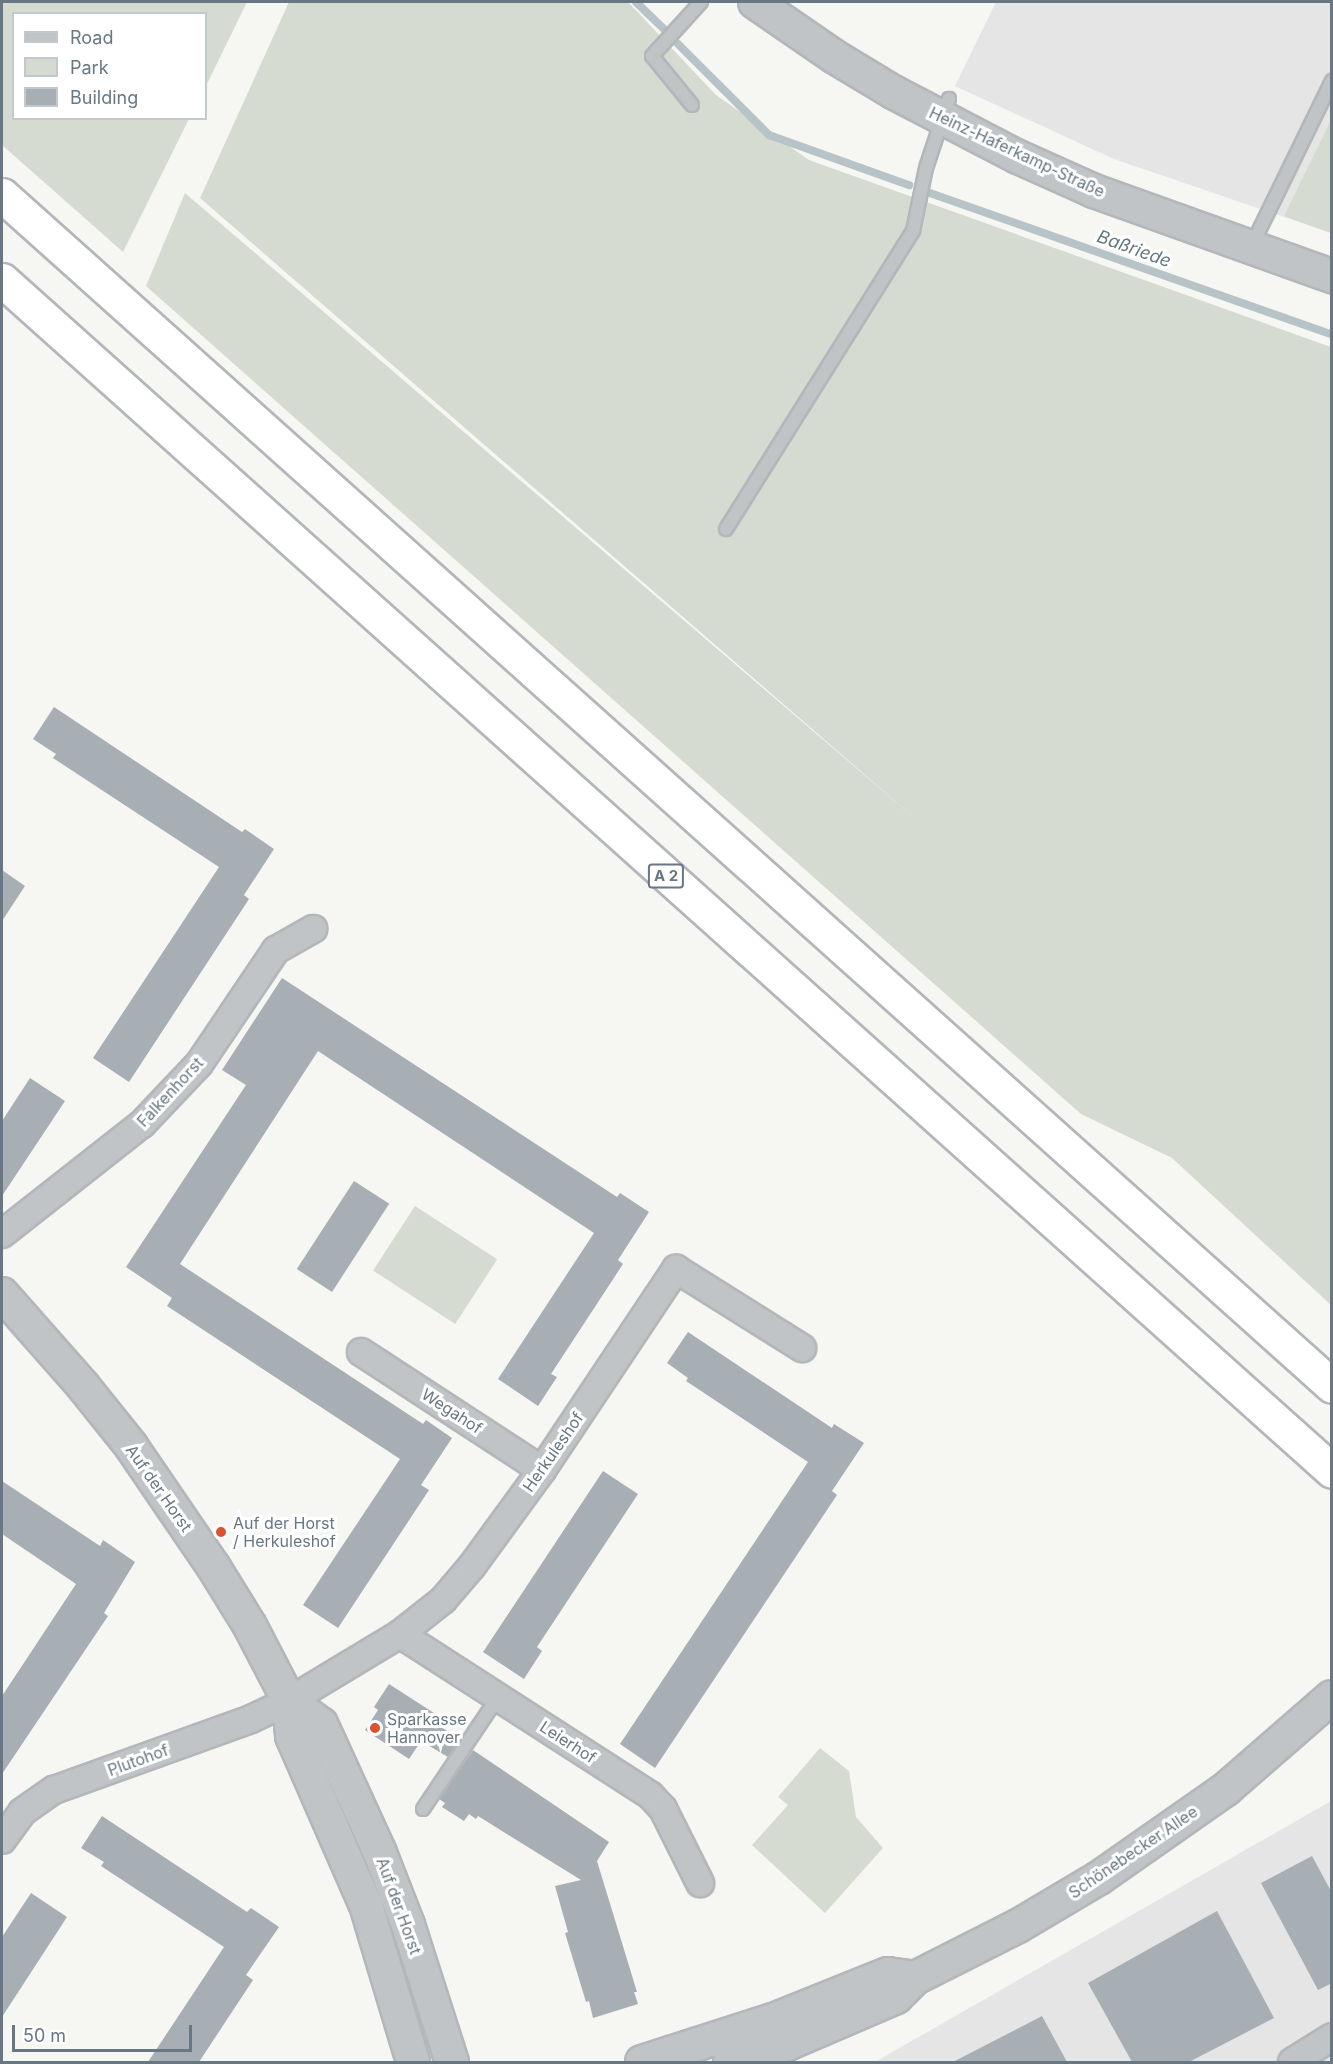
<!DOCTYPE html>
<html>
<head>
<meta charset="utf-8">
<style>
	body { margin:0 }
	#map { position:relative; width:1333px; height:2064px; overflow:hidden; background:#f6f6f3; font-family:Inter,sans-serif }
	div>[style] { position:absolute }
	.built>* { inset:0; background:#e4e5e4 }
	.green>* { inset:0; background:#d6dbd2; transform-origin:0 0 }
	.stream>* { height:8px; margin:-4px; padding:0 4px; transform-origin:4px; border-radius:4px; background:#b7c3c7 }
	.building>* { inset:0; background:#a7afb4; transform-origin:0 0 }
	.roads { filter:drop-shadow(2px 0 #b3b7ba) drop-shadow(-2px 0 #b3b7ba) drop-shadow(0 2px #b3b7ba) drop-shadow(0 -2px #b3b7ba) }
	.service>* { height:12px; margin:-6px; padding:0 6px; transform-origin:6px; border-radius:6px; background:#c0c4c7 }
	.minor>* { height:26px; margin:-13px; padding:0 13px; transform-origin:13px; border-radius:13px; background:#c0c4c7 }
	.tertiary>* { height:32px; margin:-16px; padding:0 16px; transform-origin:16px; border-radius:16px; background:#c0c4c7 }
	.motorway>* { height:33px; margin:-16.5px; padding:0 16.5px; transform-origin:16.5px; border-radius:16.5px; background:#fff }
	.dots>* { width:16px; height:16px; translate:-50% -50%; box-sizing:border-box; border:3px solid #fff; border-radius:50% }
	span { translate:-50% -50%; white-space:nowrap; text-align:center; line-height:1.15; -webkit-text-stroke:6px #fff; paint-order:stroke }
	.shield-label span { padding:2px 4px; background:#fff; border:2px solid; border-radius:4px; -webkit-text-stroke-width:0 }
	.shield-label { font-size:15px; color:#677783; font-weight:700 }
	.street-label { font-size:16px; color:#677783 }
	.poi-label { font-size:16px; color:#677783 }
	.left { translate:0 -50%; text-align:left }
	.water-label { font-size:18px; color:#63787f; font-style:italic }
	.frame { position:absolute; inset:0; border:3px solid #677783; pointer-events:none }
	.legend { position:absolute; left:12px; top:12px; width:195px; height:108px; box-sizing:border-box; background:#fff; border:2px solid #c2c9cd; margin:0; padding:8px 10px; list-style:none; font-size:18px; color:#677783 }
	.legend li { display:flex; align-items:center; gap:12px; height:30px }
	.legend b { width:30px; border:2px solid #c2c9cd }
	.scale { position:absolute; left:12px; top:2025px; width:180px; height:27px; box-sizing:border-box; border:3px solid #677783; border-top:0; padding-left:8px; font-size:18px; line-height:21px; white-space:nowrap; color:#677783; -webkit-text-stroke:4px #fff; paint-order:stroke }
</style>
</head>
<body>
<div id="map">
	<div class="built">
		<i style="clip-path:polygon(996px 2px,1331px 2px,1331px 233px,1114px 159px,955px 86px)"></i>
		<i style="clip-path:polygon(1331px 1801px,1331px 2062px,875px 2062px)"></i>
	</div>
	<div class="green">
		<i style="clip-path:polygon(2px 2px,247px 2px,206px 86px,206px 14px,14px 14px,14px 118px,189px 119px,123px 252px,2px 145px)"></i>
		<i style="clip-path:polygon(289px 2px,628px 2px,716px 95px,809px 160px,1331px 347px,1331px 1305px,1172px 1158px,1081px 1114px,146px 286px,185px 193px,917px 820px,200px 198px)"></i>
		<i style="clip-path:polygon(1331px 120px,1331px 233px,1284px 216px)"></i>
		<i style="left:415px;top:1206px;width:98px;height:77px;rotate:33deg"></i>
		<i style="clip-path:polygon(820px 1748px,849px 1771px,856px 1817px,883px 1848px,825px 1913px,752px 1845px,788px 1805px,778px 1797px)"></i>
	</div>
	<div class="stream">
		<i style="left:636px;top:2px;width:40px;rotate:44deg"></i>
		<i style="left:678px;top:44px;width:129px;rotate:45deg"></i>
		<i style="left:769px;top:135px;width:149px;rotate:19.7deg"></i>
		<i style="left:927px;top:192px;width:430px;rotate:19.4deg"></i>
	</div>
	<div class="building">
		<i style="clip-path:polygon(54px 707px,242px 832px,245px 829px,274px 849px,244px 895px,249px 899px,129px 1082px,93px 1058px,219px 867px,53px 758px,56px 754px,33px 739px)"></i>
		<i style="clip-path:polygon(2px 870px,25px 886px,2px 921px)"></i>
		<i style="clip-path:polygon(282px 978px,617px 1197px,620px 1193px,649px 1212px,618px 1260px,623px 1264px,551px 1374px,557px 1377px,538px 1406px,498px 1379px,594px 1233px,318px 1051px,180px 1264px,423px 1424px,426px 1420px,452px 1438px,421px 1485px,429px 1490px,338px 1628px,303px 1605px,400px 1459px,167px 1306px,172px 1298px,126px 1267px,246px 1085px,222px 1070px)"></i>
		<i style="clip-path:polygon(30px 1078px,65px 1101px,2px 1196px,2px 1121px)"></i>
		<i style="left:354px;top:1181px;width:42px;height:105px;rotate:33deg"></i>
		<i style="clip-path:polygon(688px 1332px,832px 1428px,834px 1424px,864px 1443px,832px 1491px,837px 1495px,655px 1768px,620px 1744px,808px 1462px,686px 1381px,688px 1378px,667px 1363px)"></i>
		<i style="clip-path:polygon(603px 1471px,638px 1494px,537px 1647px,542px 1651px,524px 1679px,483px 1652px)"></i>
		<i style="clip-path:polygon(2px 1481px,100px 1546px,103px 1540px,135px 1562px,104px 1613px,108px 1616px,2px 1774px,2px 1696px,76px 1584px,2px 1534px)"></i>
		<i style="clip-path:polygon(389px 1684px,437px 1715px,433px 1722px,460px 1739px,448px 1757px,421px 1741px,409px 1759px,365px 1730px,378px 1710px,374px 1707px)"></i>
		<i style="clip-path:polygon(473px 1750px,609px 1842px,597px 1861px,637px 1992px,634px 1992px,638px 2004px,593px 2018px,589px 2001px,586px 2002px,565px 1933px,568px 1932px,555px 1886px,581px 1880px,478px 1816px,476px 1819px,469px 1814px,464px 1821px,442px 1807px,445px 1803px,439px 1799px)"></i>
		<i style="clip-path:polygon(102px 1816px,247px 1912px,251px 1908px,279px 1927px,246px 1975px,253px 1980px,199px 2062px,148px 2062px,224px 1947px,101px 1866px,104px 1862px,81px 1848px)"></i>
		<i style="clip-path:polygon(1312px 1856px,1332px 1893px,1332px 1983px,1318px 1990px,1261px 1883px)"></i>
		<i style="clip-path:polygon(31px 1893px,67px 1917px,2px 2017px,2px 1937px)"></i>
		<i style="clip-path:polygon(1217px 1911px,1274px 2018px,1189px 2062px,1132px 2062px,1088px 1983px)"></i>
		<i style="clip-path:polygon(1042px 2016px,1067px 2062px,953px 2062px)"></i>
	</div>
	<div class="roads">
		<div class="service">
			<i style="left:692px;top:105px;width:63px;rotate:-129.2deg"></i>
			<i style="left:652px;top:56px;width:73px;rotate:-47.8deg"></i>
			<i style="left:1251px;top:247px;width:185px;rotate:-64deg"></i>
			<i style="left:726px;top:529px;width:352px;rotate:-57.9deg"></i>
			<i style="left:913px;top:231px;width:64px;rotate:-78.3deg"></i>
			<i style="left:926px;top:168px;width:73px;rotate:-71.6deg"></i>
			<i style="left:423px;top:1809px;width:135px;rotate:-56.2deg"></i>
		</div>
		<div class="minor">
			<i style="left:2px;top:1234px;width:178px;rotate:-38.2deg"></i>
			<i style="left:142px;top:1124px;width:83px;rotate:-46.5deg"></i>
			<i style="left:199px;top:1064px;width:138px;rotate:-56deg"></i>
			<i style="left:276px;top:950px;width:43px;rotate:-29.6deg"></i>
			<i style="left:361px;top:1352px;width:216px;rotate:33.1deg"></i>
			<i style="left:400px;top:1634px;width:297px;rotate:32.8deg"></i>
			<i style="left:650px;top:1795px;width:19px;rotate:47deg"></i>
			<i style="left:663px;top:1809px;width:83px;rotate:63.4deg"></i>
			<i style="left:2px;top:1840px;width:34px;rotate:-54deg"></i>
			<i style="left:22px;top:1812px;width:39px;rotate:-35deg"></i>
			<i style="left:54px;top:1790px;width:209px;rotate:-19.8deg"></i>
			<i style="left:251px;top:1719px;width:42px;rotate:-25.3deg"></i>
			<i style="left:289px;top:1701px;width:130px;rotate:-31.1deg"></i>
			<i style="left:400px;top:1634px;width:55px;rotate:-38.3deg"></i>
			<i style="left:443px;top:1600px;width:45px;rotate:-49.5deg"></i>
			<i style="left:472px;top:1566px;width:119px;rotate:-53.9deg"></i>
			<i style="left:542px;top:1470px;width:242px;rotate:-56.3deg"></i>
			<i style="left:676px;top:1269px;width:149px;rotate:32.1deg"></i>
			<i style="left:1292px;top:2062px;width:47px;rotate:-32deg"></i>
		</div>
		<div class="tertiary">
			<i style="left:755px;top:2px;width:97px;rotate:34.5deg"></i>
			<i style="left:835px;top:57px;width:68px;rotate:31.1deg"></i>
			<i style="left:893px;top:92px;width:141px;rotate:27.5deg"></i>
			<i style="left:1018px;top:157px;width:83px;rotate:24.1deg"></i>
			<i style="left:1094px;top:191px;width:253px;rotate:19.7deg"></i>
			<i style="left:2px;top:1294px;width:123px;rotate:48.6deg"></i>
			<i style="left:83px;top:1386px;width:77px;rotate:51.3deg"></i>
			<i style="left:131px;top:1446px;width:145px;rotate:55.7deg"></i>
			<i style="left:213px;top:1566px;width:70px;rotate:58.3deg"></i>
			<i style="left:250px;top:1626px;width:85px;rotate:62.5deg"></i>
			<i style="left:289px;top:1701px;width:35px;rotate:85deg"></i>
			<i style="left:292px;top:1736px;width:184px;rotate:66.4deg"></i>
			<i style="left:366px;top:1905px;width:164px;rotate:73.3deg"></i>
			<i style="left:289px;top:1701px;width:39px;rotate:36deg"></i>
			<i style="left:321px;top:1724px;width:142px;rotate:65.4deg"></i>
			<i style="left:380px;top:1853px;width:77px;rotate:68.7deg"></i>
			<i style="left:408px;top:1925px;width:144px;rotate:72.2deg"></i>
			<i style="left:642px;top:2062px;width:138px;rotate:-17.8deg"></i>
			<i style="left:773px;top:2020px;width:124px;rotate:-21.8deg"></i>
			<i style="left:888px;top:1974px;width:27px;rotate:8deg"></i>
			<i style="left:730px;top:2062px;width:60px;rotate:-17.5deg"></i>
			<i style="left:787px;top:2044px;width:119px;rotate:-23.3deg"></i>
			<i style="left:896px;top:1997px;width:27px;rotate:-45deg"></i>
			<i style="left:915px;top:1978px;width:115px;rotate:-26.8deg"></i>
			<i style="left:1018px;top:1926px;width:94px;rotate:-30.7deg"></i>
			<i style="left:1099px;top:1878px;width:155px;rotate:-35deg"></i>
			<i style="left:1226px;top:1789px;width:140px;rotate:-41deg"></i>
		</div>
		<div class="motorway">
			<i style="left:2px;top:195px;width:1785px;rotate:41.84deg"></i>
			<i style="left:2px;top:280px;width:1785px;rotate:41.84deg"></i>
		</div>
	</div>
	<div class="dots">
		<i style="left:221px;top:1532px;background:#da522f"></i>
		<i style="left:375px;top:1728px;background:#da522f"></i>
	</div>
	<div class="shield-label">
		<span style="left:666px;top:876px">A 2</span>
	</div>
	<div class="street-label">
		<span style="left:1017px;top:152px;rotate:25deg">Heinz-Haferkamp-Straße</span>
		<span style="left:170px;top:1092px;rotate:-47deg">Falkenhorst</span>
		<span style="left:452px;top:1411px;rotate:33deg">Wegahof</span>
		<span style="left:553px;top:1452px;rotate:-55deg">Herkuleshof</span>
		<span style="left:159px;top:1488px;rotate:55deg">Auf der Horst</span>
		<span style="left:568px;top:1742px;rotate:33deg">Leierhof</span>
		<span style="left:138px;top:1760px;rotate:-20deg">Plutohof</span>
		<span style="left:1133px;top:1852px;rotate:-34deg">Schönebecker Allee</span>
		<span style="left:399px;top:1906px;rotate:70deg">Auf der Horst</span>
	</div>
	<div class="poi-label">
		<span class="left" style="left:233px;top:1532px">Auf der Horst<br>/ Herkuleshof</span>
		<span class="left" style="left:387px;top:1728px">Sparkasse<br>Hannover</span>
	</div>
	<div class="water-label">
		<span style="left:1134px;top:249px;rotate:20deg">Baßriede</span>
	</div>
	<div class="frame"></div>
	<ul class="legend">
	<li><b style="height:8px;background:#c0c4c7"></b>Road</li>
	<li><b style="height:16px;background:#d6dbd2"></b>Park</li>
	<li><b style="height:16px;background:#a7afb4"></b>Building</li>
	</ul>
	<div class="scale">50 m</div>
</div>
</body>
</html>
